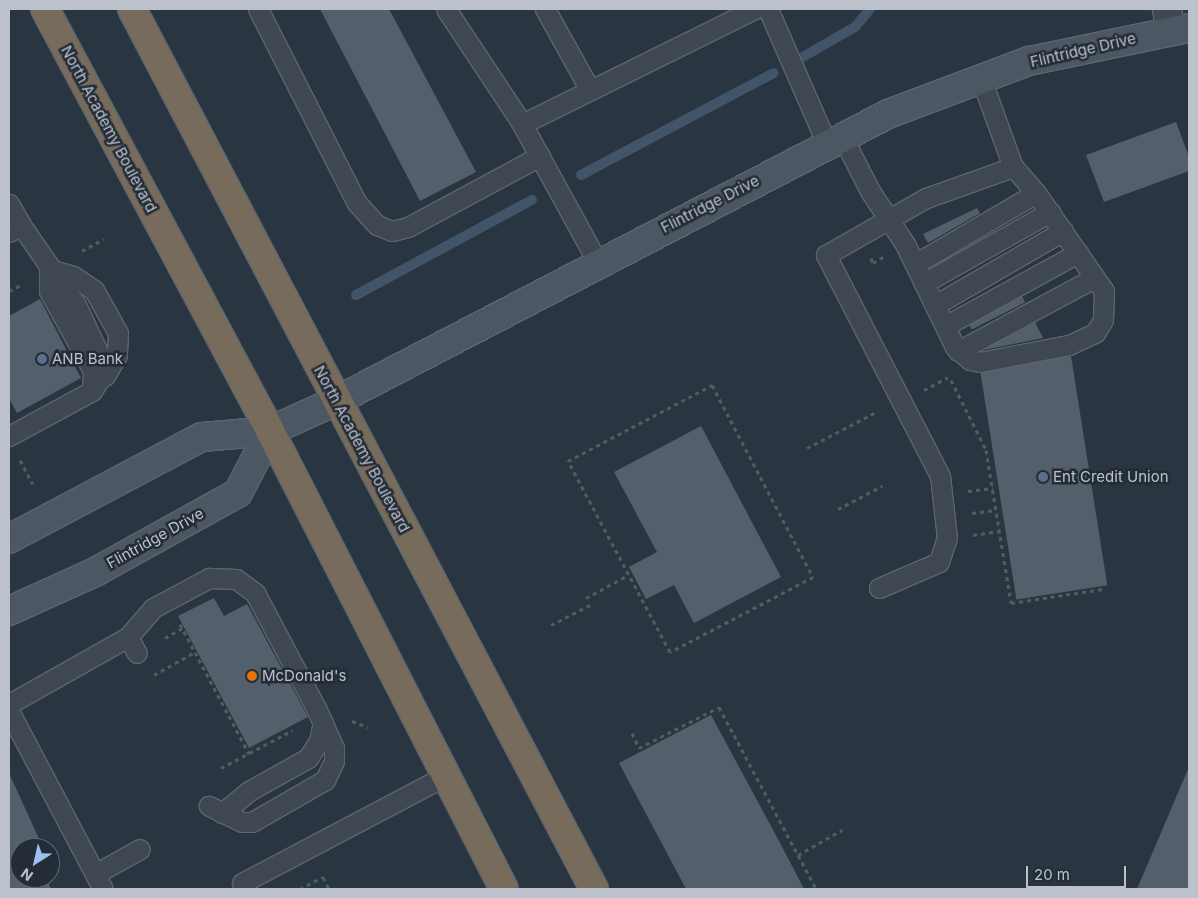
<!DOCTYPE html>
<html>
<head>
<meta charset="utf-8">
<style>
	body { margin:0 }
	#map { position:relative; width:1198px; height:898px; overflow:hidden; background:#2a3542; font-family:Inter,sans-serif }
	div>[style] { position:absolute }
	.stream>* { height:10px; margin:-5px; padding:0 5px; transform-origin:5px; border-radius:5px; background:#415469 }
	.building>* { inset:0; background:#53606c; transform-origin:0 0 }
	.path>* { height:3px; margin-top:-1.5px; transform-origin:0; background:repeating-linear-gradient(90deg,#4c6062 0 4px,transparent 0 8px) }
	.roads { filter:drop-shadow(1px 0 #5c656f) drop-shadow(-1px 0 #5c656f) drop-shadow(0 1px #5c656f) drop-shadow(0 -1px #5c656f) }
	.lane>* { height:19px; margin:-9.5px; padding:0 9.5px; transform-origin:9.5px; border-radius:9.5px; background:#3e4752 }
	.street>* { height:28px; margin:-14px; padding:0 14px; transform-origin:14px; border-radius:14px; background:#3e4752 }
	.secondary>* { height:28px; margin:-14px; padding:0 14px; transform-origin:14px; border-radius:14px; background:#4d5764 }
	.highway>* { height:28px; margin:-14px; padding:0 14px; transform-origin:14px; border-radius:14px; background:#776b5c }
	.dots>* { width:14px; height:14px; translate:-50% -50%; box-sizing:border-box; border:2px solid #232c37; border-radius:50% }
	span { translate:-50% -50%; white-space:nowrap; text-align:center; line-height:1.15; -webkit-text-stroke:5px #232c37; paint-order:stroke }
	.street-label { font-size:15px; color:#bbc2cc }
	.poi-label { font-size:15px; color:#bbc2cc }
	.left { translate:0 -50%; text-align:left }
	.frame { position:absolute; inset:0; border:10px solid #bbc2cc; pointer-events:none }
	.north { position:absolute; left:10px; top:838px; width:50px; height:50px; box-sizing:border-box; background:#232c37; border:1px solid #606873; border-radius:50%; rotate:215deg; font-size:14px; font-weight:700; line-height:20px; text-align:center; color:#bbc2cc }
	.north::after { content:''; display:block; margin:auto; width:18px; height:22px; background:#9cc0f0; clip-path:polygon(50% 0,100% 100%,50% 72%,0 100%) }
	.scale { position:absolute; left:1026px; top:866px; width:100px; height:22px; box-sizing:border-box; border:2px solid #bbc2cc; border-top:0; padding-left:6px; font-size:15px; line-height:18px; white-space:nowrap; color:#bbc2cc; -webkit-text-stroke:4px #232c37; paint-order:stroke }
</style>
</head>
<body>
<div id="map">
	<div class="stream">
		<i style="left:801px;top:58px;width:62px;rotate:-29.9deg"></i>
		<i style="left:855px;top:27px;width:23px;rotate:-50deg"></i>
		<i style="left:581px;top:175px;width:218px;rotate:-27.9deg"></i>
		<i style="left:356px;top:295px;width:200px;rotate:-28.4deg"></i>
	</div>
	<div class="building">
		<i style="clip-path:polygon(320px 9px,389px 9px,476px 172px,420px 201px)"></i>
		<i style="clip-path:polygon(1176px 122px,1189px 157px,1189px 171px,1104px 202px,1086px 155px)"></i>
		<i style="clip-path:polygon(977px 208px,980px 213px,928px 243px,923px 234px)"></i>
		<i style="left:1022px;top:296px;width:7px;height:60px;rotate:63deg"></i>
		<i style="clip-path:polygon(40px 299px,81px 378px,17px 413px,9px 398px,9px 316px)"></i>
		<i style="clip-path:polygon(1035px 322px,1043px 338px,984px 350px)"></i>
		<i style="left:1071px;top:356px;width:232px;height:92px;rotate:81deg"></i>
		<i style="clip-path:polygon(701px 426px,781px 577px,694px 623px,674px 585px,646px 599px,629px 567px,657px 552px,614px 472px)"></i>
		<i style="clip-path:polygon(214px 598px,224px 616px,247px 604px,308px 717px,249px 748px,178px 616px)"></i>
		<i style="clip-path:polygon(711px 715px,779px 841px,804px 889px,686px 889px,619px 763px)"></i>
		<i style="clip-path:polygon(1189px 767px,1189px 889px,1137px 889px)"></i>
		<i style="clip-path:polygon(9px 773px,40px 841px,31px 845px,32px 848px,20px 848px,20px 878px,46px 878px,51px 889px,9px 889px)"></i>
	</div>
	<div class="path">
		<i style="left:82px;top:251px;width:25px;rotate:-29deg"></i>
		<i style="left:871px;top:258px;width:5px;rotate:68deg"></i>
		<i style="left:873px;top:263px;width:12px;rotate:-31deg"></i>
		<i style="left:9px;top:291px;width:13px;rotate:-27deg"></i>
		<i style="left:951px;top:380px;width:78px;rotate:63.4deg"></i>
		<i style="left:986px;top:450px;width:155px;rotate:80.7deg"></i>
		<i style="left:1011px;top:603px;width:93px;rotate:-8.7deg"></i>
		<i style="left:712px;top:385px;width:217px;rotate:62.3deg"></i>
		<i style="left:813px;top:577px;width:161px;rotate:152.3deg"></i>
		<i style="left:670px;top:652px;width:217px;rotate:-118.1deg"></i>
		<i style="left:568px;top:461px;width:163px;rotate:-27.8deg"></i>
		<i style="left:924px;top:390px;width:27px;rotate:-28deg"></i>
		<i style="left:807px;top:448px;width:80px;rotate:-27.5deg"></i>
		<i style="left:20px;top:460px;width:27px;rotate:62deg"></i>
		<i style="left:968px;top:491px;width:25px;rotate:-7deg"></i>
		<i style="left:838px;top:509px;width:50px;rotate:-27.6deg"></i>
		<i style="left:972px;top:513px;width:24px;rotate:-7deg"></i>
		<i style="left:973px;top:535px;width:26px;rotate:-9deg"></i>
		<i style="left:586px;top:598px;width:48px;rotate:-28.7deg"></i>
		<i style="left:180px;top:624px;width:147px;rotate:62deg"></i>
		<i style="left:551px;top:625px;width:44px;rotate:-27.1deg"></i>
		<i style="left:165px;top:638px;width:20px;rotate:-30deg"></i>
		<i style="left:154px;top:675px;width:47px;rotate:-29.3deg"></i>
		<i style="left:352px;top:721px;width:17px;rotate:21deg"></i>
		<i style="left:632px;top:733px;width:17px;rotate:65deg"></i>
		<i style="left:639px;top:748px;width:90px;rotate:-27.1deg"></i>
		<i style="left:719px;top:707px;width:206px;rotate:61.9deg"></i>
		<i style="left:221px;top:768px;width:81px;rotate:-27.8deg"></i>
		<i style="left:798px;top:855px;width:51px;rotate:-29.6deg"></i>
		<i style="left:300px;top:889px;width:26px;rotate:-28deg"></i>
		<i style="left:323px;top:877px;width:13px;rotate:63deg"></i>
	</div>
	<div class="roads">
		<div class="lane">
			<i style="left:258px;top:9px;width:218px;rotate:63deg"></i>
			<i style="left:357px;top:203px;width:30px;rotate:48deg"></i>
			<i style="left:377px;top:225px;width:16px;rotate:22deg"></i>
			<i style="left:392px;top:231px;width:16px;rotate:-14deg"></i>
			<i style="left:408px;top:227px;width:150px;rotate:-28.3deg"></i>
			<i style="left:446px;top:9px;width:138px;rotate:56.5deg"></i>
			<i style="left:545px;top:9px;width:93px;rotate:60.9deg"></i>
			<i style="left:768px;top:9px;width:147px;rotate:66.4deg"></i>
			<i style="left:842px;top:136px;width:62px;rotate:63deg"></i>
			<i style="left:870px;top:191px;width:64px;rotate:56.6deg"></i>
			<i style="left:905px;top:244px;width:114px;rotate:64.1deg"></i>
			<i style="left:955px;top:347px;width:20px;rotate:41deg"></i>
			<i style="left:970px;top:360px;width:10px;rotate:11deg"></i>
			<i style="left:980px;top:362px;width:91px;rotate:-10.8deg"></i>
			<i style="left:1069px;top:345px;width:29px;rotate:-25deg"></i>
			<i style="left:1095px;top:333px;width:15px;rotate:-58deg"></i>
			<i style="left:1103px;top:320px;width:29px;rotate:-88deg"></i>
			<i style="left:1104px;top:291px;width:119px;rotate:-124.8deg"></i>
			<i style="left:1036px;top:193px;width:35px;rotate:-131deg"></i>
			<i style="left:9px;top:204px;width:24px;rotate:60deg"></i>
			<i style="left:21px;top:225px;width:14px;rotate:150deg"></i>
			<i style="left:598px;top:263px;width:158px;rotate:-118.7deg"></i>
			<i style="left:522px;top:124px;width:260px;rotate:-26.3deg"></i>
			<i style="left:915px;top:264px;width:140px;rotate:-30.4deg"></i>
			<i style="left:924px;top:283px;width:145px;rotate:-29.4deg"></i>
			<i style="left:935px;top:305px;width:148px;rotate:-30deg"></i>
			<i style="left:945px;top:326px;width:152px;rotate:-28.8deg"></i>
			<i style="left:958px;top:351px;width:154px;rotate:-28.2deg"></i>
			<i style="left:92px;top:391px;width:20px;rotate:-87deg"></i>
			<i style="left:93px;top:371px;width:91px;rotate:-118.8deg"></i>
			<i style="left:49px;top:291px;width:22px;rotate:-90deg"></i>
			<i style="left:49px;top:269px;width:25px;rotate:16deg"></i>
			<i style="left:73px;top:276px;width:25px;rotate:34deg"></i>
			<i style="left:94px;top:290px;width:49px;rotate:60.8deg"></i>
			<i style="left:118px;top:333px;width:22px;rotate:93deg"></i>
			<i style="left:117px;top:355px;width:24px;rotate:120deg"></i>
			<i style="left:9px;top:436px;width:94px;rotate:-28.5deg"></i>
			<i style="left:92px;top:391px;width:26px;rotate:-58deg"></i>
			<i style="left:106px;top:369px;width:71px;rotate:-115.1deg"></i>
			<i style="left:76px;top:305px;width:97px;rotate:-124.5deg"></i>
			<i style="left:879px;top:588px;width:65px;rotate:-23.4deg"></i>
			<i style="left:939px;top:562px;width:25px;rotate:-72deg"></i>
			<i style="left:947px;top:538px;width:62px;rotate:-96.4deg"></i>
			<i style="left:940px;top:476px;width:249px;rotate:-117.3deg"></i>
			<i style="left:826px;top:255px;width:115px;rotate:-29.7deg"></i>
			<i style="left:926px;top:198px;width:92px;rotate:-19.6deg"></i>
			<i style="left:1013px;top:167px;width:97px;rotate:-109.9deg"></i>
			<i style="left:128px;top:637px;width:38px;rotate:-49deg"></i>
			<i style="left:153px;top:608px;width:64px;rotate:-28.2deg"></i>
			<i style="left:209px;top:578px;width:27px;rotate:2deg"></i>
			<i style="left:236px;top:579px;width:24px;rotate:36deg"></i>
			<i style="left:255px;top:593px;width:130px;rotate:62.1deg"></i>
			<i style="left:316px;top:708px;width:44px;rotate:65.8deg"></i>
			<i style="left:334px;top:748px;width:13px;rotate:90deg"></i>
			<i style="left:334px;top:761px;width:21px;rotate:115deg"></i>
			<i style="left:325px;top:780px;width:84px;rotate:150.1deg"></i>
			<i style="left:252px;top:822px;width:10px;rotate:180deg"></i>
			<i style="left:242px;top:822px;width:37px;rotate:-154deg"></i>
			<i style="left:9px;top:704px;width:137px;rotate:-29.4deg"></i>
			<i style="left:128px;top:637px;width:18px;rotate:61deg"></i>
			<i style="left:9px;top:711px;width:201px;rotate:62.2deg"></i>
			<i style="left:222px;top:813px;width:35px;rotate:-39deg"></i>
			<i style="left:249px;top:791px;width:68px;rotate:-29.2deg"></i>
			<i style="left:308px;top:758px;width:20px;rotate:-57deg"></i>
			<i style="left:319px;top:741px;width:19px;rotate:-78deg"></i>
			<i style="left:95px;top:874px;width:51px;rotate:-29.1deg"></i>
			<i style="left:242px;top:883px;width:229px;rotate:-27.8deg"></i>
		</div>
		<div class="street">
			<i style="left:1167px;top:9px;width:22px;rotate:80deg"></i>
		</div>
		<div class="secondary">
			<i style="left:9px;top:539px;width:218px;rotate:-27.9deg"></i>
			<i style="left:202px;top:437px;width:68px;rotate:-5deg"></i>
			<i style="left:270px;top:431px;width:72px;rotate:-24.4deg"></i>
			<i style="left:336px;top:401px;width:622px;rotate:-27.47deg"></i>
			<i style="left:888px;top:114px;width:151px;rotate:-20.6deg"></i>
			<i style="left:1029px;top:61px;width:163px;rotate:-11.7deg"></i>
			<i style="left:9px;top:611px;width:97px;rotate:-24.4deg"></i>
			<i style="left:97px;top:571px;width:161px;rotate:-29deg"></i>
			<i style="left:238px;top:493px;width:70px;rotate:-62.7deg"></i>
		</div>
		<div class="highway">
			<i style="left:45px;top:9px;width:478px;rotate:61.9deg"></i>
			<i style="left:270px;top:431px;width:514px;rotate:62.94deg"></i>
			<i style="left:132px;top:9px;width:994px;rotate:62.3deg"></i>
		</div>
	</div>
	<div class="dots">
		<i style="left:42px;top:359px;background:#5c6f8a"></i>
		<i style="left:1043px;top:477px;background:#5c6f8a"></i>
		<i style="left:252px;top:676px;background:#e8710a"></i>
	</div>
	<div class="street-label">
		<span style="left:1083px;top:50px;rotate:-13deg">Flintridge Drive</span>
		<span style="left:109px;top:129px;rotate:62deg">North Academy Boulevard</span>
		<span style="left:710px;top:204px;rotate:-27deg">Flintridge Drive</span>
		<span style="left:362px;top:449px;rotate:62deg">North Academy Boulevard</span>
		<span style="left:155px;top:538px;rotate:-29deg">Flintridge Drive</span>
	</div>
	<div class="poi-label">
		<span class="left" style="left:52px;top:359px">ANB Bank</span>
		<span class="left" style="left:1053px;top:477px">Ent Credit Union</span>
		<span class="left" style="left:262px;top:676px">McDonald's</span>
	</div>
	<div class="frame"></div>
	<div class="north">N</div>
	<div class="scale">20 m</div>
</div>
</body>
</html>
